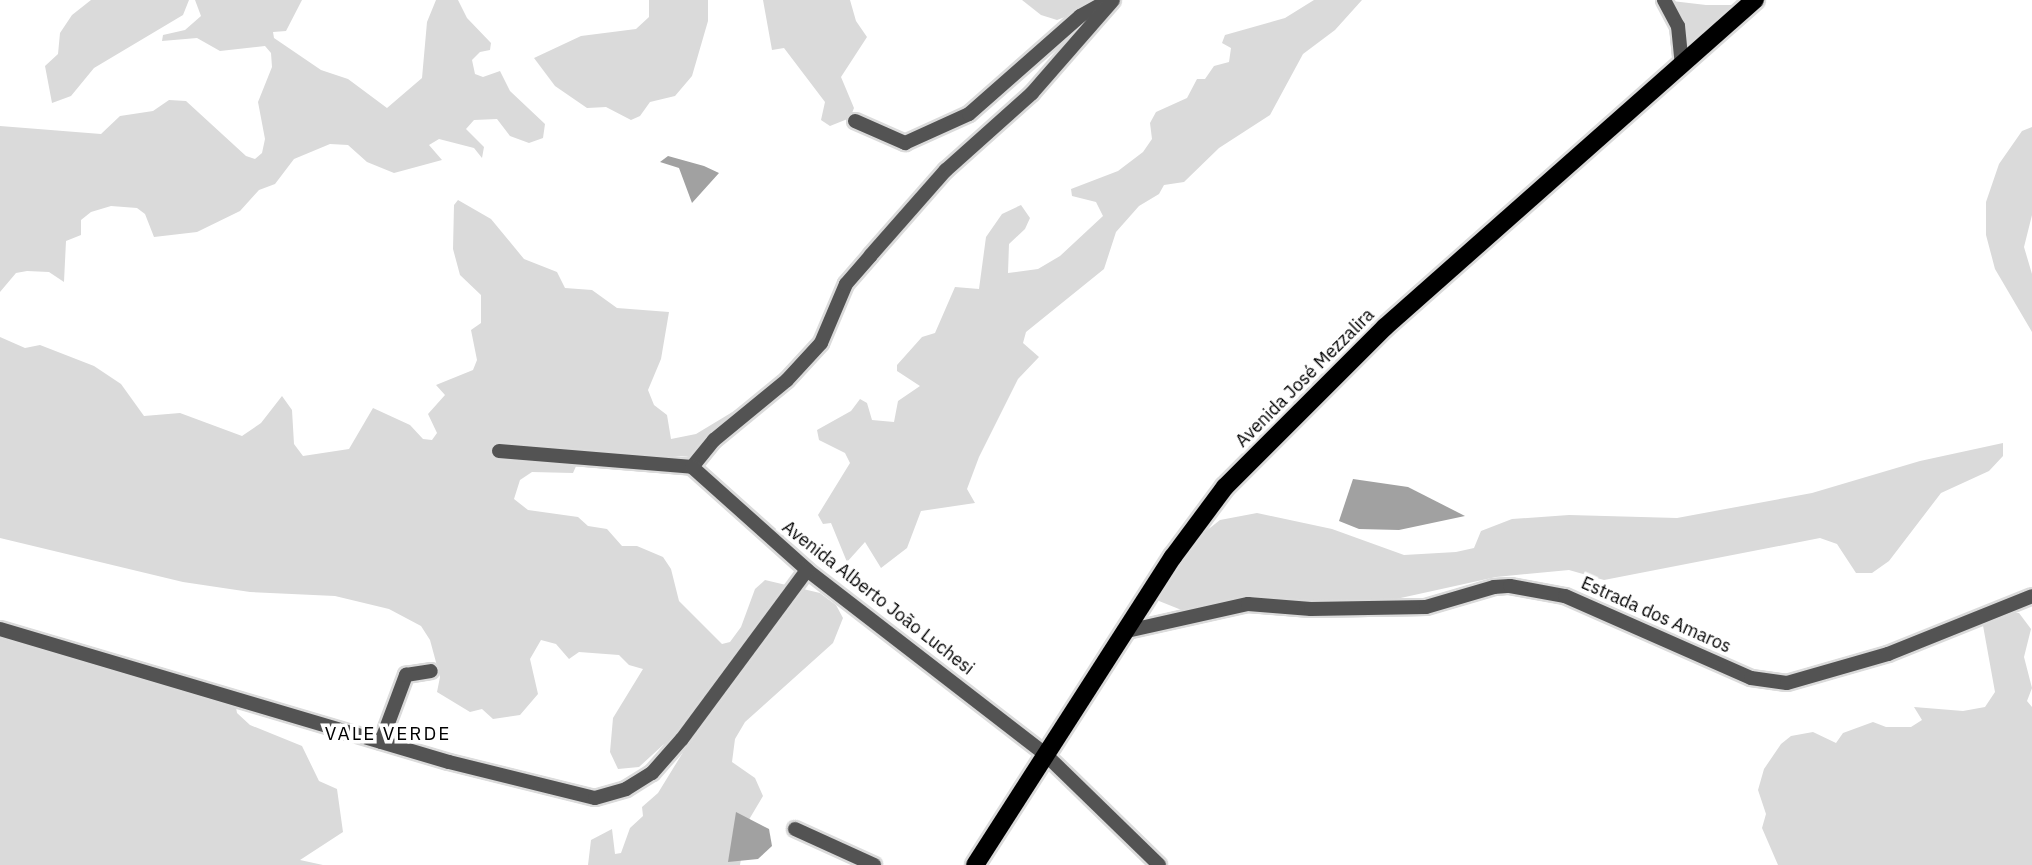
<!DOCTYPE html>
<html>
<head>
<meta charset="utf-8">
<style>
	body { margin:0 }
	#map { position:relative; width:2032px; height:865px; overflow:hidden; background:#fff; font-family:"IBM Plex Sans",sans-serif }
	div>[style] { position:absolute }
	.green>* { inset:0; background:#dadada }
	.water>* { inset:0; background:#a1a1a1 }
	.roads { filter:drop-shadow(2px 0 #dbdbdb) drop-shadow(-2px 0 #dbdbdb) drop-shadow(0 2px #dbdbdb) drop-shadow(0 -2px #dbdbdb) }
	.minor>* { height:14px; margin:-7px; padding:0 7px; transform-origin:7px; border-radius:7px; background:#535353 }
	.major>* { height:18px; margin:-9px; padding:0 9px; transform-origin:9px; border-radius:9px; background:#000 }
	span { translate:-50% -50%; white-space:nowrap; text-align:center; line-height:1.15; -webkit-text-stroke:7px #fff; paint-order:stroke }
	.street-label { font-size:18px; color:#000 }
	.neighbourhood-label { font-size:19px; color:#000; letter-spacing:2px }
</style>
</head>
<body>
<div id="map">
	<div class="green">
		<i style="clip-path:polygon(91px 0,189px 0,183px 15px,94px 68px,71px 96px,52px 103px,45px 66px,58px 54px,60px 33px,72px 15px)"></i>
		<i style="clip-path:polygon(195px 0,302px 0,286px 31px,273px 32px,274px 38px,321px 70px,348px 79px,387px 108px,422px 78px,427px 22px,436px 0,458px 0,467px 18px,491px 43px,490px 50px,480px 52px,472px 60px,475px 74px,483px 77px,500px 71px,510px 91px,545px 124px,543px 138px,529px 143px,510px 136px,497px 119px,474px 120px,466px 129px,484px 147px,482px 158px,474px 148px,439px 139px,429px 145px,442px 160px,394px 173px,367px 162px,348px 145px,330px 144px,294px 159px,275px 184px,259px 190px,240px 211px,197px 232px,154px 237px,145px 214px,137px 208px,111px 206px,91px 212px,81px 220px,81px 235px,66px 241px,64px 282px,49px 272px,27px 271px,16px 273px,0 292px,0 126px,101px 134px,120px 116px,153px 111px,169px 100px,186px 101px,246px 156px,255px 159px,262px 153px,265px 139px,258px 102px,272px 67px,271px 53px,265px 46px,220px 51px,197px 38px,162px 41px,163px 35px,185px 30px,201px 16px)"></i>
		<i style="clip-path:polygon(649px 0,708px 0,708px 21px,692px 76px,675px 96px,650px 102px,640px 116px,631px 120px,606px 107px,587px 108px,555px 86px,534px 58px,581px 36px,636px 29px,649px 17px)"></i>
		<i style="clip-path:polygon(763px 0,850px 0,856px 21px,867px 37px,841px 77px,854px 108px,850px 118px,830px 126px,821px 120px,825px 102px,784px 48px,772px 50px)"></i>
		<i style="clip-path:polygon(1022px 0,1111px 0,1057px 20px,1041px 15px)"></i>
		<i style="clip-path:polygon(1314px 0,1362px 0,1335px 30px,1303px 54px,1270px 115px,1219px 148px,1184px 182px,1164px 185px,1159px 194px,1139px 206px,1116px 232px,1104px 269px,1026px 332px,1023px 343px,1039px 357px,1018px 379px,979px 457px,967px 489px,975px 503px,921px 511px,907px 548px,881px 568px,865px 542px,847px 562px,831px 523px,823px 524px,818px 515px,850px 463px,845px 453px,819px 440px,817px 430px,851px 411px,860px 399px,867px 403px,872px 420px,894px 422px,898px 401px,920px 386px,897px 371px,897px 365px,922px 337px,935px 333px,955px 287px,979px 289px,986px 237px,1002px 214px,1021px 205px,1030px 218px,1025px 229px,1009px 244px,1008px 273px,1038px 269px,1060px 256px,1103px 216px,1096px 202px,1072px 196px,1071px 189px,1118px 171px,1143px 152px,1152px 139px,1150px 123px,1156px 112px,1187px 98px,1197px 79px,1205px 79px,1214px 66px,1229px 62px,1231px 48px,1222px 43px,1225px 35px,1285px 18px)"></i>
		<i style="clip-path:polygon(1672px 1px,1706px 5px,1740px 5px,1688px 49px,1683px 21px)"></i>
		<i style="clip-path:polygon(2032px 127px,2032px 215px,2024px 247px,2032px 274px,2032px 332px,1995px 269px,1986px 235px,1986px 202px,1999px 164px,2022px 131px)"></i>
		<i style="clip-path:polygon(458px 200px,491px 219px,524px 259px,557px 272px,565px 288px,592px 290px,617px 308px,669px 312px,661px 359px,648px 390px,654px 405px,667px 415px,671px 439px,696px 434px,759px 396px,692px 457px,675px 456px,623px 470px,590px 462px,577px 464px,573px 473px,532px 472px,520px 480px,514px 499px,528px 510px,578px 517px,588px 526px,607px 529px,622px 546px,637px 546px,663px 557px,671px 569px,679px 601px,722px 644px,730px 642px,741px 627px,755px 589px,765px 580px,820px 593px,836px 605px,843px 618px,833px 643px,745px 722px,735px 739px,732px 762px,755px 778px,763px 796px,747px 823px,740px 865px,588px 865px,591px 840px,612px 829px,615px 854px,621px 853px,630px 828px,643px 816px,642px 807px,658px 793px,693px 736px,681px 728px,684px 736px,663px 745px,639px 767px,618px 769px,610px 752px,613px 718px,643px 669px,629px 665px,619px 655px,579px 652px,569px 659px,556px 644px,541px 640px,530px 659px,538px 694px,520px 715px,493px 719px,482px 709px,470px 712px,437px 692px,440px 677px,430px 640px,421px 626px,389px 609px,335px 596px,250px 592px,183px 582px,0 538px,0 337px,25px 348px,40px 345px,94px 366px,121px 384px,144px 416px,180px 413px,242px 436px,261px 423px,282px 396px,292px 410px,294px 444px,303px 456px,349px 449px,373px 408px,410px 425px,423px 439px,432px 440px,437px 433px,428px 414px,445px 395px,436px 385px,473px 370px,477px 360px,471px 330px,481px 323px,481px 295px,460px 275px,453px 249px,454px 205px)"></i>
		<i style="clip-path:polygon(2003px 443px,2003px 456px,1989px 471px,1941px 493px,1889px 561px,1872px 573px,1856px 573px,1837px 544px,1820px 538px,1604px 580px,1569px 570px,1496px 577px,1346px 610px,1184px 611px,1149px 597px,1146px 579px,1220px 520px,1257px 513px,1332px 529px,1404px 555px,1456px 552px,1474px 548px,1481px 531px,1512px 519px,1569px 515px,1677px 518px,1812px 493px,1920px 461px)"></i>
		<i style="clip-path:polygon(1995px 613px,2019px 613px,2031px 629px,2024px 657px,2032px 688px,2027px 701px,2032px 707px,2032px 865px,1778px 865px,1762px 828px,1766px 814px,1758px 790px,1764px 769px,1781px 744px,1791px 736px,1813px 732px,1836px 743px,1843px 733px,1873px 722px,1886px 727px,1911px 727px,1922px 720px,1914px 707px,1963px 711px,1985px 707px,1995px 692px,1982px 620px)"></i>
		<i style="clip-path:polygon(0 634px,234px 697px,237px 713px,250px 725px,302px 746px,319px 781px,337px 789px,343px 832px,300px 860px,323px 865px,0 865px)"></i>
	</div>
	<div class="water">
		<i style="clip-path:polygon(668px 156px,704px 166px,719px 173px,692px 203px,679px 168px,660px 162px)"></i>
		<i style="clip-path:polygon(1353px 479px,1408px 487px,1465px 516px,1399px 530px,1359px 529px,1339px 521px)"></i>
		<i style="clip-path:polygon(736px 812px,769px 829px,772px 846px,758px 859px,728px 862px)"></i>
	</div>
	<div class="roads">
		<div class="minor">
			<i style="left:1664px;top:0;width:30px;rotate:62deg"></i>
			<i style="left:1678px;top:26px;width:40px;rotate:84.3deg"></i>
			<i style="left:855px;top:121px;width:55px;rotate:23.7deg"></i>
			<i style="left:905px;top:143px;width:70px;rotate:-24.4deg"></i>
			<i style="left:969px;top:114px;width:148px;rotate:-41.4deg"></i>
			<i style="left:1080px;top:16px;width:33px;rotate:-29deg"></i>
			<i style="left:499px;top:451px;width:194px;rotate:4.7deg"></i>
			<i style="left:692px;top:467px;width:35px;rotate:-51deg"></i>
			<i style="left:714px;top:440px;width:94px;rotate:-39.4deg"></i>
			<i style="left:787px;top:380px;width:50px;rotate:-47.4deg"></i>
			<i style="left:821px;top:343px;width:64px;rotate:-67deg"></i>
			<i style="left:846px;top:284px;width:38px;rotate:-49deg"></i>
			<i style="left:871px;top:255px;width:113px;rotate:-48.6deg"></i>
			<i style="left:946px;top:170px;width:115px;rotate:-41.8deg"></i>
			<i style="left:1032px;top:93px;width:123px;rotate:-48.9deg"></i>
			<i style="left:692px;top:467px;width:154px;rotate:41.8deg"></i>
			<i style="left:807px;top:570px;width:301px;rotate:37.7deg"></i>
			<i style="left:1045px;top:754px;width:159px;rotate:44.2deg"></i>
			<i style="left:0;top:629px;width:468px;rotate:16.5deg"></i>
			<i style="left:449px;top:762px;width:150px;rotate:13.9deg"></i>
			<i style="left:595px;top:798px;width:32px;rotate:-16deg"></i>
			<i style="left:626px;top:789px;width:31px;rotate:-32deg"></i>
			<i style="left:652px;top:773px;width:45px;rotate:-48.6deg"></i>
			<i style="left:682px;top:739px;width:210px;rotate:-53.5deg"></i>
			<i style="left:1127px;top:631px;width:124px;rotate:-12.6deg"></i>
			<i style="left:1248px;top:604px;width:63px;rotate:4.5deg"></i>
			<i style="left:1311px;top:609px;width:115px;rotate:-1deg"></i>
			<i style="left:1426px;top:607px;width:71px;rotate:-16.4deg"></i>
			<i style="left:1494px;top:587px;width:16px;rotate:-4deg"></i>
			<i style="left:1510px;top:586px;width:56px;rotate:10.3deg"></i>
			<i style="left:1565px;top:596px;width:203px;rotate:23.8deg"></i>
			<i style="left:1751px;top:678px;width:36px;rotate:8deg"></i>
			<i style="left:1787px;top:683px;width:105px;rotate:-16deg"></i>
			<i style="left:1888px;top:654px;width:155px;rotate:-21.9deg"></i>
			<i style="left:381px;top:742px;width:72px;rotate:-69.5deg"></i>
			<i style="left:406px;top:675px;width:25px;rotate:-9deg"></i>
			<i style="left:795px;top:829px;width:87px;rotate:24.5deg"></i>
		</div>
		<div class="major">
			<i style="left:975px;top:865px;width:366px;rotate:-57.3deg"></i>
			<i style="left:1173px;top:557px;width:87px;rotate:-53.4deg"></i>
			<i style="left:1225px;top:487px;width:226px;rotate:-45deg"></i>
			<i style="left:1385px;top:327px;width:494px;rotate:-41.5deg"></i>
		</div>
	</div>
	<div class="street-label">
		<span style="left:1305px;top:378px;rotate:-45deg">Avenida José Mezzalira</span>
		<span style="left:878px;top:598px;rotate:38deg">Avenida Alberto João Luchesi</span>
		<span style="left:1656px;top:615px;rotate:24deg">Estrada dos Amaros</span>
	</div>
	<div class="neighbourhood-label">
		<span style="left:388px;top:734px">VALE VERDE</span>
	</div>
</div>
</body>
</html>
